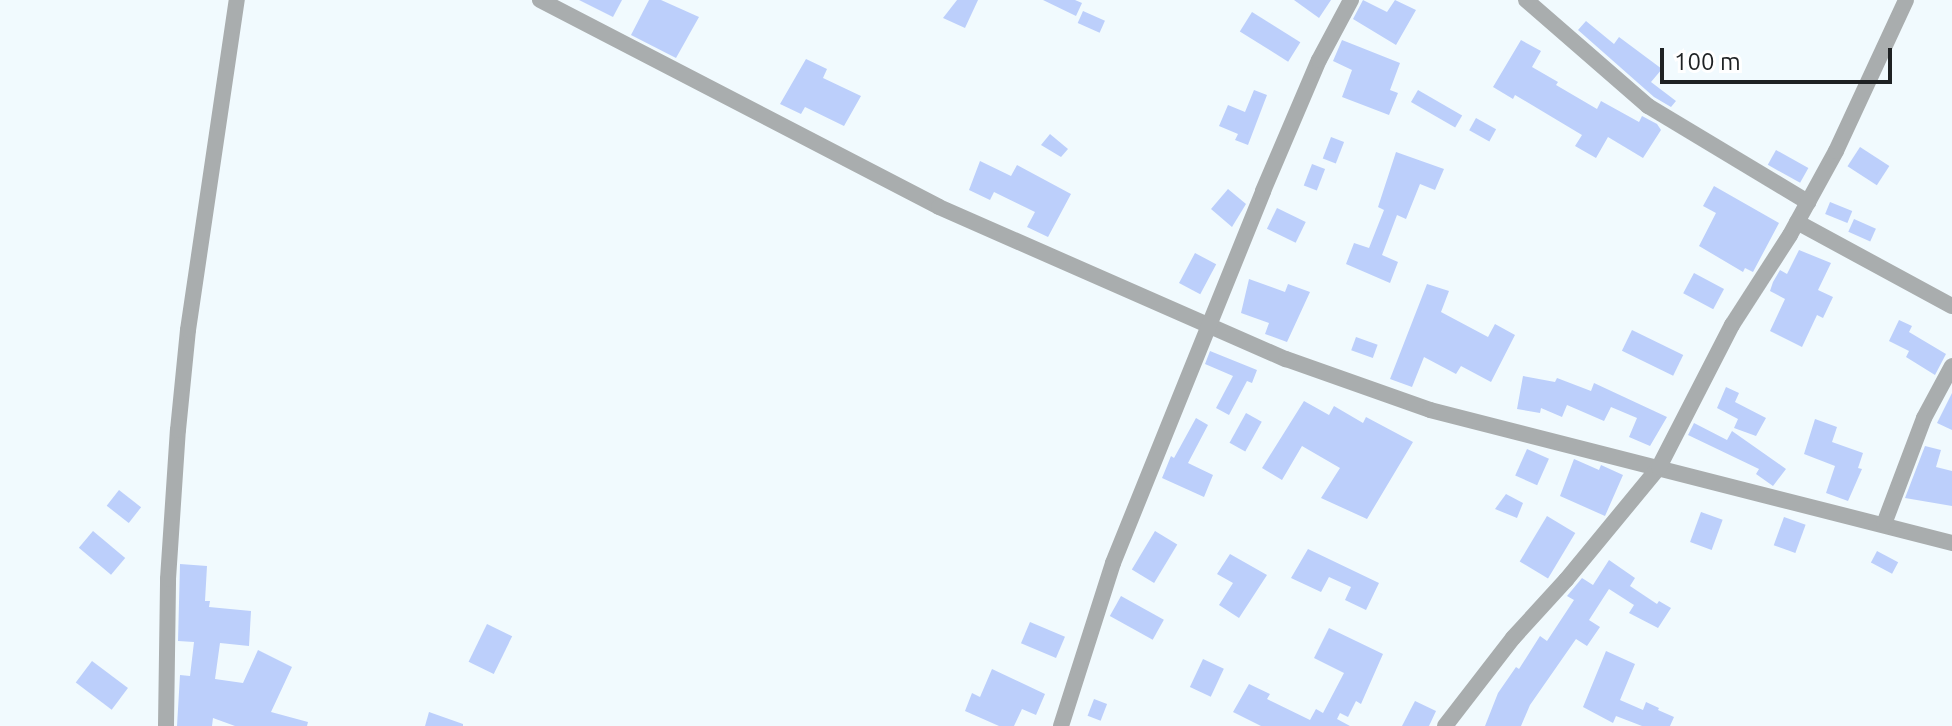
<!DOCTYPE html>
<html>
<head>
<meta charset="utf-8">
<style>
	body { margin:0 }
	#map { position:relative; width:1952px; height:726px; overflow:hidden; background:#f1fafe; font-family:Ubuntu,sans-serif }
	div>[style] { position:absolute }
	.building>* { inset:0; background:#bccffb; transform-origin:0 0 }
	.minor>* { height:16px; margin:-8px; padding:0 8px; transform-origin:8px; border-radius:8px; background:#a9adae }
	span { translate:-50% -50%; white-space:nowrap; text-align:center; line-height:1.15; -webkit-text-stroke:8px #fff; paint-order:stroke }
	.scale { position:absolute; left:1660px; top:48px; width:232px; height:36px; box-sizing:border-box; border:4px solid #1e2123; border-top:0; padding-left:10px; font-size:24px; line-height:28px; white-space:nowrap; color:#1e2123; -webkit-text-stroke:6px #fff; paint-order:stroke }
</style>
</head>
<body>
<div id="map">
	<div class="building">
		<i style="clip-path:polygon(579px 0,622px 0,613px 17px)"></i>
		<i style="clip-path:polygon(649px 0,661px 0,699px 17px,676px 58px,631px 35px)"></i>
		<i style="clip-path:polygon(957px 0,978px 0,965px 28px,943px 18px)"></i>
		<i style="clip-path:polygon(1043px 0,1075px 0,1082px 3px,1076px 16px)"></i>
		<i style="clip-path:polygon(1294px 0,1331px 0,1319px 18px)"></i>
		<i style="clip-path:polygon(1363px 0,1387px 12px,1395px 0,1416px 10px,1396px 45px,1353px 19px)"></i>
		<i style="left:1083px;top:11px;width:24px;height:13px;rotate:24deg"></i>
		<i style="left:1252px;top:12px;width:57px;height:23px;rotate:32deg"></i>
		<i style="clip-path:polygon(1586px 21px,1614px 44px,1619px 37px,1662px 69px,1651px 82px,1676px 101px,1671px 107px,1654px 97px,1578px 30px)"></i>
		<i style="clip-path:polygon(1342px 40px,1400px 63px,1390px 90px,1398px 93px,1389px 115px,1342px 97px,1352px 70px,1333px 61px)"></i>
		<i style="clip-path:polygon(1521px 40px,1541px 51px,1532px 67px,1558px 82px,1556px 85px,1597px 109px,1601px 101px,1639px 122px,1642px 116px,1657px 124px,1661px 130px,1643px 158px,1608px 137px,1596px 158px,1575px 146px,1582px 135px,1515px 95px,1513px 99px,1493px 87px)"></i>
		<i style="clip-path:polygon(806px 59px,827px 69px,823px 78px,861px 96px,844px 126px,805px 107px,801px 114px,780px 104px)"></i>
		<i style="clip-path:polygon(1254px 90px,1267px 95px,1248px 145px,1235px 140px,1238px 134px,1219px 126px,1228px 105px,1245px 112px)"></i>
		<i style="left:1418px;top:90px;width:51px;height:14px;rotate:30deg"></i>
		<i style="left:1476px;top:118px;width:23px;height:14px;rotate:29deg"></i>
		<i style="clip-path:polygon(1050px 134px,1068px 149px,1061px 157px,1041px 145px)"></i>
		<i style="left:1331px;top:137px;width:14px;height:23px;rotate:21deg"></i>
		<i style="left:1860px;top:147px;width:35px;height:23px;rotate:33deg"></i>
		<i style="left:1776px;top:150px;width:37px;height:17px;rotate:29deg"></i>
		<i style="clip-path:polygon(1396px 152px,1444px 169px,1435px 190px,1420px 184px,1406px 219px,1397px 215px,1382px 255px,1398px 262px,1390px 283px,1346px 264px,1354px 243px,1369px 248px,1384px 210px,1378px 207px)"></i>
		<i style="clip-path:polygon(980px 161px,1011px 176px,1017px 165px,1071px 194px,1048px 237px,1027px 227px,1035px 212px,994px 192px,990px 200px,969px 190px)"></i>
		<i style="left:1312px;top:164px;width:14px;height:23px;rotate:21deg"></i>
		<i style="clip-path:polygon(1714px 186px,1779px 223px,1753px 272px,1745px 268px,1743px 272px,1699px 246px,1716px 213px,1703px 206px)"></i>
		<i style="clip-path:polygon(1228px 189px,1246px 204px,1232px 227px,1211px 209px)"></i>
		<i style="left:1830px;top:202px;width:24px;height:13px;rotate:22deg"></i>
		<i style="left:1277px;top:208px;width:32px;height:23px;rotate:26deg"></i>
		<i style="left:1854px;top:219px;width:24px;height:14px;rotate:24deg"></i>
		<i style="clip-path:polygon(1799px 250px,1831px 263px,1818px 290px,1833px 297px,1823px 318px,1817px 315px,1802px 347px,1770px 331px,1785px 299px,1770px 291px,1773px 282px,1780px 270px,1787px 274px)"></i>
		<i style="left:1195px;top:253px;width:24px;height:34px;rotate:28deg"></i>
		<i style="left:1694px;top:273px;width:34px;height:23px;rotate:28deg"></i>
		<i style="clip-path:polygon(1249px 279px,1285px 292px,1288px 284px,1310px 292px,1287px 342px,1265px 334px,1269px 323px,1241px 313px)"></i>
		<i style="clip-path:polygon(1427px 284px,1449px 291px,1441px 312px,1488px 337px,1495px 324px,1515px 335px,1491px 382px,1461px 366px,1456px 374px,1424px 357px,1412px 387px,1390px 379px)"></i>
		<i style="clip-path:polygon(1899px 320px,1912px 326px,1909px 332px,1946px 354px,1935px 375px,1906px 357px,1909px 351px,1889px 341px)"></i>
		<i style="left:1632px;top:330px;width:57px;height:23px;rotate:26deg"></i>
		<i style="left:1356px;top:337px;width:23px;height:14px;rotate:20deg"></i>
		<i style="clip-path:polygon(1210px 351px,1257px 370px,1252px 383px,1247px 381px,1229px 415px,1216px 408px,1233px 376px,1205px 364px)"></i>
		<i style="clip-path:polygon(1523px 376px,1555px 382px,1557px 378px,1591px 391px,1594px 383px,1667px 417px,1650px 446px,1629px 437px,1637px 418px,1611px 407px,1604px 421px,1567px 405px,1562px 417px,1541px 408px,1540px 413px,1517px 409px)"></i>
		<i style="clip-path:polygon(1726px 387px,1739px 393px,1735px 402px,1766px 418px,1756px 436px,1734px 428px,1738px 419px,1717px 408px)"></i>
		<i style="clip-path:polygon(1952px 393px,1952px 430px,1937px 423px)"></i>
		<i style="clip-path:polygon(1304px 401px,1329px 415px,1334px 406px,1363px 423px,1366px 417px,1413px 442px,1367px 519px,1321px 498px,1340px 468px,1302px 446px,1282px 480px,1262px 468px)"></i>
		<i style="left:1246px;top:413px;width:18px;height:34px;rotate:29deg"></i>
		<i style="clip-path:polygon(1196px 418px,1208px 425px,1188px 463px,1213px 475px,1204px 497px,1162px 478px,1171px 456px,1174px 458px)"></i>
		<i style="clip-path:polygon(1815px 419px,1837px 427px,1832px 442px,1863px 453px,1858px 468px,1862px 469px,1848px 501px,1826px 493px,1835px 466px,1804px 454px)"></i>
		<i style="clip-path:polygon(1694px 423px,1727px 440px,1732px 431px,1786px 469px,1773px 486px,1756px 474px,1759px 469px,1688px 435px)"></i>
		<i style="clip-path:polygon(1925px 446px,1941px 450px,1936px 467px,1952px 471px,1952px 506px,1905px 498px)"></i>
		<i style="left:1527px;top:449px;width:24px;height:29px;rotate:24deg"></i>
		<i style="clip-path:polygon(1574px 459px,1599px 470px,1601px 465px,1623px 475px,1605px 516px,1560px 496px)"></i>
		<i style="left:119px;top:490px;width:28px;height:20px;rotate:38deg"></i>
		<i style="clip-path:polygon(1506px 494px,1523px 503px,1517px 518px,1495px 509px)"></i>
		<i style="left:1701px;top:512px;width:23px;height:32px;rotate:20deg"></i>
		<i style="left:1547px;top:516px;width:33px;height:53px;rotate:31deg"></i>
		<i style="left:1784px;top:517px;width:23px;height:30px;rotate:20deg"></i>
		<i style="left:93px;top:531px;width:42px;height:22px;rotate:40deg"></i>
		<i style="left:1155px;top:531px;width:26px;height:45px;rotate:31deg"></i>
		<i style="clip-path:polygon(1308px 549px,1379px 583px,1366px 610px,1345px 600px,1351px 587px,1329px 577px,1321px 592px,1291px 578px)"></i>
		<i style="left:1877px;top:551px;width:24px;height:13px;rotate:28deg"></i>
		<i style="clip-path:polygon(1230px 554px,1267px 575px,1239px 618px,1219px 605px,1233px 583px,1217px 574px)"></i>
		<i style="clip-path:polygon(1609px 560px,1635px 578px,1630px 586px,1657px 604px,1659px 601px,1671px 608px,1658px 628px,1629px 613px,1634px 605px,1609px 589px,1589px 620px,1600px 627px,1587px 646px,1576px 639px,1530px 705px,1521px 726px,1485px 726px,1498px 693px,1516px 667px,1519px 669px,1540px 636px,1547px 641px,1574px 600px,1567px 596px,1582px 578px,1593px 585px)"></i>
		<i style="clip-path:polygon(180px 564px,207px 566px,205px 601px,210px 601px,209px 607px,251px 611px,249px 646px,220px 643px,215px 679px,243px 683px,258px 650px,292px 667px,271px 712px,308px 722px,307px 726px,235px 726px,213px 718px,212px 726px,177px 726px,180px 675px,190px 676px,194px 642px,178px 641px)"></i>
		<i style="left:1121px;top:596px;width:49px;height:23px;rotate:29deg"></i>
		<i style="left:1030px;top:622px;width:38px;height:23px;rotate:23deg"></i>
		<i style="left:487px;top:624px;width:28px;height:42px;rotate:26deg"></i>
		<i style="clip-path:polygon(1329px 628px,1383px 654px,1361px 704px,1356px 701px,1348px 717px,1340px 713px,1337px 719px,1350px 726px,1261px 726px,1233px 712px,1249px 684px,1270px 694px,1267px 699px,1310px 720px,1316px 709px,1323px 713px,1344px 673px,1314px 658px)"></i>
		<i style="clip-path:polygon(1606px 651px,1635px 664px,1620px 700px,1643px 710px,1646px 702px,1659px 708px,1658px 710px,1674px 717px,1670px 726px,1642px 726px,1616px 716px,1613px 723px,1583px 707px)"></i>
		<i style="left:1203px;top:659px;width:23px;height:31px;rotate:25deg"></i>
		<i style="left:92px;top:661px;width:45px;height:27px;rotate:37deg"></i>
		<i style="clip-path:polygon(992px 669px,1045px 694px,1036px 715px,1022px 709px,1014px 726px,999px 726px,965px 711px,972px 693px,980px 697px)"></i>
		<i style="left:1094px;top:699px;width:14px;height:18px;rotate:21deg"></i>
		<i style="clip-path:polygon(1415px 701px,1436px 711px,1429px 726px,1402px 726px)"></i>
		<i style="clip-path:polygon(429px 712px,463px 724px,463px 726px,425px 726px)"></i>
	</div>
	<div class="minor">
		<i style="left:540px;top:0;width:449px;rotate:27.4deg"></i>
		<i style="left:939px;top:207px;width:379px;rotate:23.7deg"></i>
		<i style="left:1286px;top:359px;width:153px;rotate:19.5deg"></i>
		<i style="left:1430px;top:410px;width:539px;rotate:14.29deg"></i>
		<i style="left:1526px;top:0;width:162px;rotate:41deg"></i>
		<i style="left:1648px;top:106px;width:187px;rotate:31deg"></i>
		<i style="left:1797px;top:222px;width:176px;rotate:28.5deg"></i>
		<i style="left:1884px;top:524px;width:113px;rotate:-69.3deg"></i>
		<i style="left:1924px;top:418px;width:59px;rotate:-61.7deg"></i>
		<i style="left:166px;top:726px;width:147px;rotate:-89.2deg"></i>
		<i style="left:168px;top:579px;width:149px;rotate:-86.2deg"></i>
		<i style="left:178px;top:430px;width:100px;rotate:-84.3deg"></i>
		<i style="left:188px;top:330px;width:334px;rotate:-81.6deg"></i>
		<i style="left:1061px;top:726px;width:171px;rotate:-72.3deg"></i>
		<i style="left:1113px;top:563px;width:401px;rotate:-68deg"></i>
		<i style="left:1263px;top:191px;width:142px;rotate:-66.9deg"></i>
		<i style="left:1319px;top:60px;width:68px;rotate:-61.9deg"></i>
		<i style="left:1445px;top:726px;width:111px;rotate:-52.3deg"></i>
		<i style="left:1513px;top:638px;width:79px;rotate:-47.6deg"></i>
		<i style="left:1566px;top:580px;width:146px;rotate:-50.5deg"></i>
		<i style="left:1659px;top:467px;width:160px;rotate:-62.8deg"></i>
		<i style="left:1732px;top:325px;width:107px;rotate:-57.2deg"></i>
		<i style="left:1790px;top:235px;width:96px;rotate:-61.3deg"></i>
		<i style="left:1836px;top:151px;width:166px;rotate:-65.1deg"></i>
	</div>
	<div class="scale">100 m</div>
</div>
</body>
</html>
